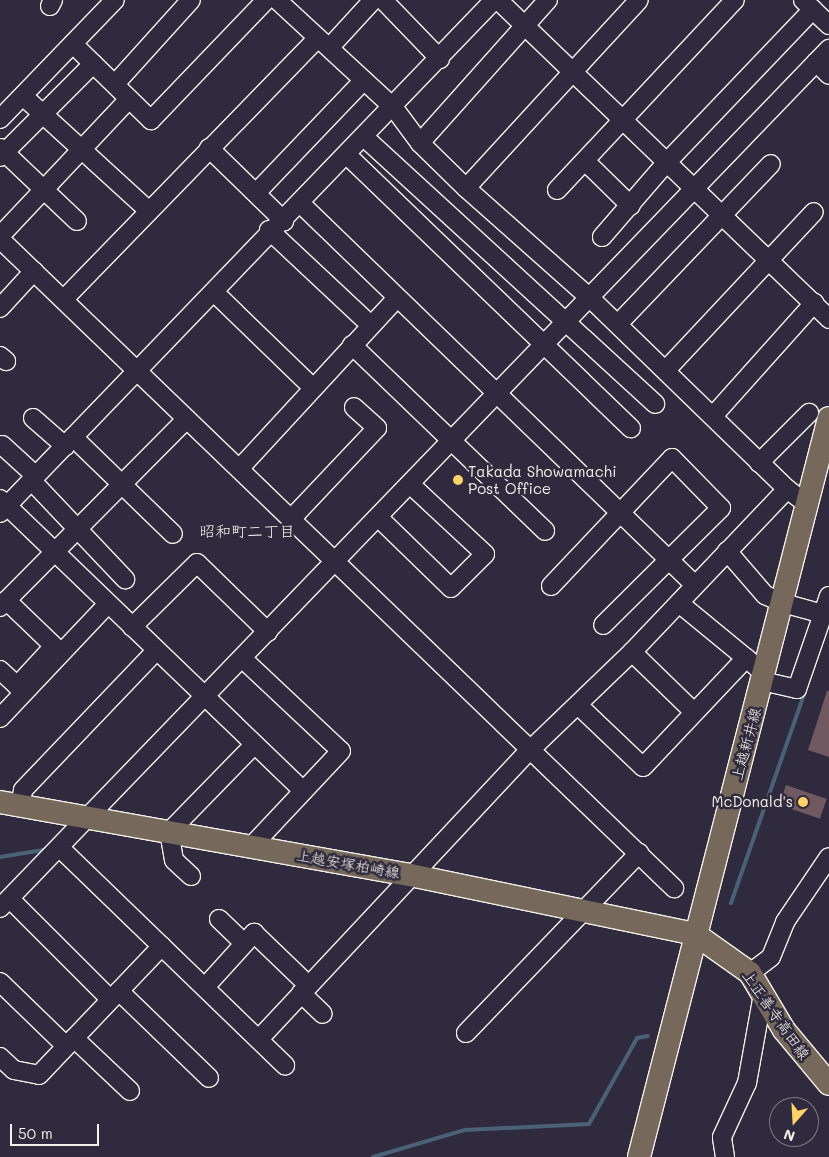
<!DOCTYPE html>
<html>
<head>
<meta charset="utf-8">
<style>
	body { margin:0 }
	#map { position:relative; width:829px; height:1157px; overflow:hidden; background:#2f2a3d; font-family:Mali,"Klee One",sans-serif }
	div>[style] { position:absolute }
	.stream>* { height:4px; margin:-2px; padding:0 2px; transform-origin:2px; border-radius:2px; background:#4b6176 }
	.building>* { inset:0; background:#705961; transform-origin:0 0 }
	.roads { filter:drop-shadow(1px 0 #f4f1e8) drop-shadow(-1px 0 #f4f1e8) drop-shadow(0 1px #f4f1e8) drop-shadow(0 -1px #f4f1e8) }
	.minor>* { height:18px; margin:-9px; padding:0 9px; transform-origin:9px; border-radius:9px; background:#2f2a3d }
	.major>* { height:22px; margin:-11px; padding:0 11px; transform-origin:11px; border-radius:11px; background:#76695c }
	.dots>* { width:14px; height:14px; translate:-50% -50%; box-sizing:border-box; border:2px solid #2f2a3d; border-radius:50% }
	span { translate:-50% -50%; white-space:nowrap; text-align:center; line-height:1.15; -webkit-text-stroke:5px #2f2a3d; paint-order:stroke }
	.poi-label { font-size:15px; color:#f4f1e8 }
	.left { translate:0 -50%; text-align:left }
	.right { translate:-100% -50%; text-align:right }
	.street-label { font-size:15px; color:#f4f1e8 }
	.neighbourhood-label { font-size:16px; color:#f4f1e8 }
	.north { position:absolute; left:769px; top:1097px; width:50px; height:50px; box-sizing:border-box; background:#2f2a3d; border:1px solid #7e7a81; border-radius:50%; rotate:199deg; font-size:14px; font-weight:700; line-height:20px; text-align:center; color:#f4f1e8 }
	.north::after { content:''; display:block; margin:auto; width:18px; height:22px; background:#ffd166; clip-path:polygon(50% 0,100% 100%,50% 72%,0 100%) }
	.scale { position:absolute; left:10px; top:1124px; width:89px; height:22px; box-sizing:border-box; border:2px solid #f4f1e8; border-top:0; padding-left:6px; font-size:15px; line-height:18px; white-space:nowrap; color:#f4f1e8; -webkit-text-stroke:4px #2f2a3d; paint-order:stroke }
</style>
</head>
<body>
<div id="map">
	<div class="stream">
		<i style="left:0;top:857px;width:50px;rotate:-9.3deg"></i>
		<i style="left:731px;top:903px;width:224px;rotate:-70.7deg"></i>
		<i style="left:373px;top:1157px;width:96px;rotate:-16.4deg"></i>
		<i style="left:465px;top:1130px;width:124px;rotate:-2.8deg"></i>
		<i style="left:589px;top:1124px;width:98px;rotate:-60.8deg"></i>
		<i style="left:637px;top:1038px;width:11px;rotate:-10deg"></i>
	</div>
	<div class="building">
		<i style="clip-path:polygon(827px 691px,829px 691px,829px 757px,808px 750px)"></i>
		<i style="left:786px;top:785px;width:43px;height:21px;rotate:19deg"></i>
	</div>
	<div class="roads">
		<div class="minor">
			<i style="left:277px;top:0;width:159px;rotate:42.7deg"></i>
			<i style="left:394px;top:108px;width:44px;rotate:53.4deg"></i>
			<i style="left:420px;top:143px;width:64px;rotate:44.4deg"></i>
			<i style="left:466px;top:188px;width:255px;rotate:-47.4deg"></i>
			<i style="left:383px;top:0;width:82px;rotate:46deg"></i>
			<i style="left:498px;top:0;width:460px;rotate:43.9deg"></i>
			<i style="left:803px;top:0;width:36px;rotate:44deg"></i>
			<i style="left:50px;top:6px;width:7px;rotate:-63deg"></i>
			<i style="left:73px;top:44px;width:109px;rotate:44.3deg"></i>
			<i style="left:151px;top:120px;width:166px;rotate:-46.2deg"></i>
			<i style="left:330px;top:47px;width:64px;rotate:-47.5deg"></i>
			<i style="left:816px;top:62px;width:18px;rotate:45deg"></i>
			<i style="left:115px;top:84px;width:113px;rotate:-47.9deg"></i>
			<i style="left:23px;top:96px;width:169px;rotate:42.4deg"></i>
			<i style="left:0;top:119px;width:165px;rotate:-46deg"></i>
			<i style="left:364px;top:137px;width:395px;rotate:42.5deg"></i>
			<i style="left:420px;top:143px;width:192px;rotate:-48.2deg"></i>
			<i style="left:0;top:148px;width:106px;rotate:43.5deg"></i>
			<i style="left:209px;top:148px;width:105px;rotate:44.2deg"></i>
			<i style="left:347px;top:155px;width:394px;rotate:43.9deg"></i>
			<i style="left:0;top:157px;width:132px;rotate:-45deg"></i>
			<i style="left:585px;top:161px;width:64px;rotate:44.4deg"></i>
			<i style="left:466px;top:188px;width:166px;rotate:41.6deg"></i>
			<i style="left:590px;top:298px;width:274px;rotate:44.1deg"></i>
			<i style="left:557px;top:190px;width:260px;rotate:-46.9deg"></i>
			<i style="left:256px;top:193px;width:156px;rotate:-46.3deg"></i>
			<i style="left:301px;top:204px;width:548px;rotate:44.04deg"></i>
			<i style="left:269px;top:230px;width:130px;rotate:43.1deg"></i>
			<i style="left:0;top:236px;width:188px;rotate:-46.7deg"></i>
			<i style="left:602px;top:237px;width:99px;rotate:-49.1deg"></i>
			<i style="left:667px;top:162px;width:211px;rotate:-46.3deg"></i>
			<i style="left:0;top:239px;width:936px;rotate:43.92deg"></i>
			<i style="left:214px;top:292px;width:138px;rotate:44.1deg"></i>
			<i style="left:64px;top:299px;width:364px;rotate:-45.8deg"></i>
			<i style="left:0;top:308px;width:50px;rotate:-47.4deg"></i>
			<i style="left:618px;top:324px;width:221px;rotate:-46.3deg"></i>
			<i style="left:352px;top:345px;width:268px;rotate:43.9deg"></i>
			<i style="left:0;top:356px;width:8px;rotate:40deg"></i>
			<i style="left:666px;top:370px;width:216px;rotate:-46.9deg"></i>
			<i style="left:713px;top:416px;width:152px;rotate:-48.2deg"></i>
			<i style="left:33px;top:418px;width:43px;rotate:41.2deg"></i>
			<i style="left:73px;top:437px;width:139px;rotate:44.1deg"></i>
			<i style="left:2px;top:445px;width:46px;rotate:42.4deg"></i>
			<i style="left:759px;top:463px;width:71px;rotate:-45deg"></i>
			<i style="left:240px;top:468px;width:231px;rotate:-47.3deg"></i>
			<i style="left:31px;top:480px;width:137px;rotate:46.5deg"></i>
			<i style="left:0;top:499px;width:421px;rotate:43.9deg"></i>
			<i style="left:0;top:513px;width:712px;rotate:-46.08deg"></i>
			<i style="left:379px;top:518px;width:100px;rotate:44.2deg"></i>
			<i style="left:451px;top:588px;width:48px;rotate:-45deg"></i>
			<i style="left:485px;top:554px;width:101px;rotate:-137deg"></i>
			<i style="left:291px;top:519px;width:125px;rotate:-46.6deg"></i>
			<i style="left:377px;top:428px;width:31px;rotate:-138deg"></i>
			<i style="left:727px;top:551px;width:58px;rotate:49.2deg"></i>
			<i style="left:765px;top:595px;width:20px;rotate:24deg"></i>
			<i style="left:783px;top:603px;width:41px;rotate:15.4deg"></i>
			<i style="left:823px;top:614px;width:19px;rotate:-72deg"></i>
			<i style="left:551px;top:586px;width:176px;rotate:-46.6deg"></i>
			<i style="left:672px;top:458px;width:70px;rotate:45.6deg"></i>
			<i style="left:721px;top:508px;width:166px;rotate:135.2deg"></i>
			<i style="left:679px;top:603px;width:87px;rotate:39.4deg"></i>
			<i style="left:0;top:607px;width:265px;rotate:-45.2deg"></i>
			<i style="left:132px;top:627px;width:91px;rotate:-44.6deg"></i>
			<i style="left:197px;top:563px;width:99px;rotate:44.2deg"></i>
			<i style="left:632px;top:652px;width:86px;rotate:44.1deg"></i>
			<i style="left:243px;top:659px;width:134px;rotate:43.2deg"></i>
			<i style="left:341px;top:751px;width:132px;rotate:133.2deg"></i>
			<i style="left:0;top:670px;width:23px;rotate:43deg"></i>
			<i style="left:17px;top:686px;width:54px;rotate:-47.2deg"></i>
			<i style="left:54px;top:646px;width:66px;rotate:-136.2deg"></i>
			<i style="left:762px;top:681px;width:36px;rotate:13deg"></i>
			<i style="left:797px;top:689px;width:79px;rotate:-70.9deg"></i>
			<i style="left:579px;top:706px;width:88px;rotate:43.6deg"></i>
			<i style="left:643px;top:767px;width:150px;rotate:-46.6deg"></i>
			<i style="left:746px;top:658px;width:23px;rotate:40deg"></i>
			<i style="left:0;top:718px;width:156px;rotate:-46.6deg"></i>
			<i style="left:20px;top:806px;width:16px;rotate:-79deg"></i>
			<i style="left:23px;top:790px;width:192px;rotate:-46.3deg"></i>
			<i style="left:60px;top:848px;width:313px;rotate:44deg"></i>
			<i style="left:191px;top:876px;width:23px;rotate:-137deg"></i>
			<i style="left:174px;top:860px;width:28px;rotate:-100deg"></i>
			<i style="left:169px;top:832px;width:122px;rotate:-45.7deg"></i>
			<i style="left:10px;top:899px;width:141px;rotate:45deg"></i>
			<i style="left:0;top:908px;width:1194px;rotate:-46.02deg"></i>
			<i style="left:219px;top:919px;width:35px;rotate:44deg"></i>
			<i style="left:750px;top:973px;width:26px;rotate:-37deg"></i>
			<i style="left:771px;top:957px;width:38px;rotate:-68deg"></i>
			<i style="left:785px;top:922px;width:78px;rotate:-55.9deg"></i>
			<i style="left:0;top:982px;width:92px;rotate:44.1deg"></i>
			<i style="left:206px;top:986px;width:72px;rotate:-47.8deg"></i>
			<i style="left:254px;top:933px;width:75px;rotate:43.9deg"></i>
			<i style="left:119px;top:991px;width:125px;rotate:44deg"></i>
			<i style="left:301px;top:993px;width:30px;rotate:44deg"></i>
			<i style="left:466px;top:1033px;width:250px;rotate:-46.1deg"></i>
			<i style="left:74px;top:1038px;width:77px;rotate:43.4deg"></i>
			<i style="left:259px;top:1039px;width:393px;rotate:-46.9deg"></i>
			<i style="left:528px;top:752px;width:144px;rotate:-43.9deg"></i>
			<i style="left:632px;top:652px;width:225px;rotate:-46.4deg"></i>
			<i style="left:787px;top:489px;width:25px;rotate:37deg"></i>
			<i style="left:0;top:1057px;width:19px;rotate:43deg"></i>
			<i style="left:14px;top:1070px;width:25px;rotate:11deg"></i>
			<i style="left:39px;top:1075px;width:178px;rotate:-46.4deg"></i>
			<i style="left:725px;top:1157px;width:20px;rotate:-99deg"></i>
			<i style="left:722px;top:1137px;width:60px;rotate:-65.2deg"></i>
			<i style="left:747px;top:1083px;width:90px;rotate:-79.8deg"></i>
		</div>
		<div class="major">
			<i style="left:0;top:802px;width:416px;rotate:10.1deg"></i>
			<i style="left:410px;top:875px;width:291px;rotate:11.7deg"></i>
			<i style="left:695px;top:934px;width:67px;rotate:35.3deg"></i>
			<i style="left:750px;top:973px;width:66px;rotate:59.2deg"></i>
			<i style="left:784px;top:1030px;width:70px;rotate:50.2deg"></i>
			<i style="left:639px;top:1157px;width:763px;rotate:-75.58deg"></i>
		</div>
	</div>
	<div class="dots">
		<i style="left:458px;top:480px;background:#ffd166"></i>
		<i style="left:803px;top:802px;background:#ffd166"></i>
	</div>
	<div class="poi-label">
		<span class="left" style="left:468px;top:480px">Takada Showamachi<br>Post Office</span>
		<span class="right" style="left:793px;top:802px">McDonald's</span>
	</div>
	<div class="street-label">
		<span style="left:746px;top:744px;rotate:-75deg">上越新井線</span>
		<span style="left:348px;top:864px;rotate:10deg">上越安塚柏崎線</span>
		<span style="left:776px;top:1015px;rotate:55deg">上正善寺高田線</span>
	</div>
	<div class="neighbourhood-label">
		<span style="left:247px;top:531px">昭和町二丁目</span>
	</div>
	<div class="north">N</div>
	<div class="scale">50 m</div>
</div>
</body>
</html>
